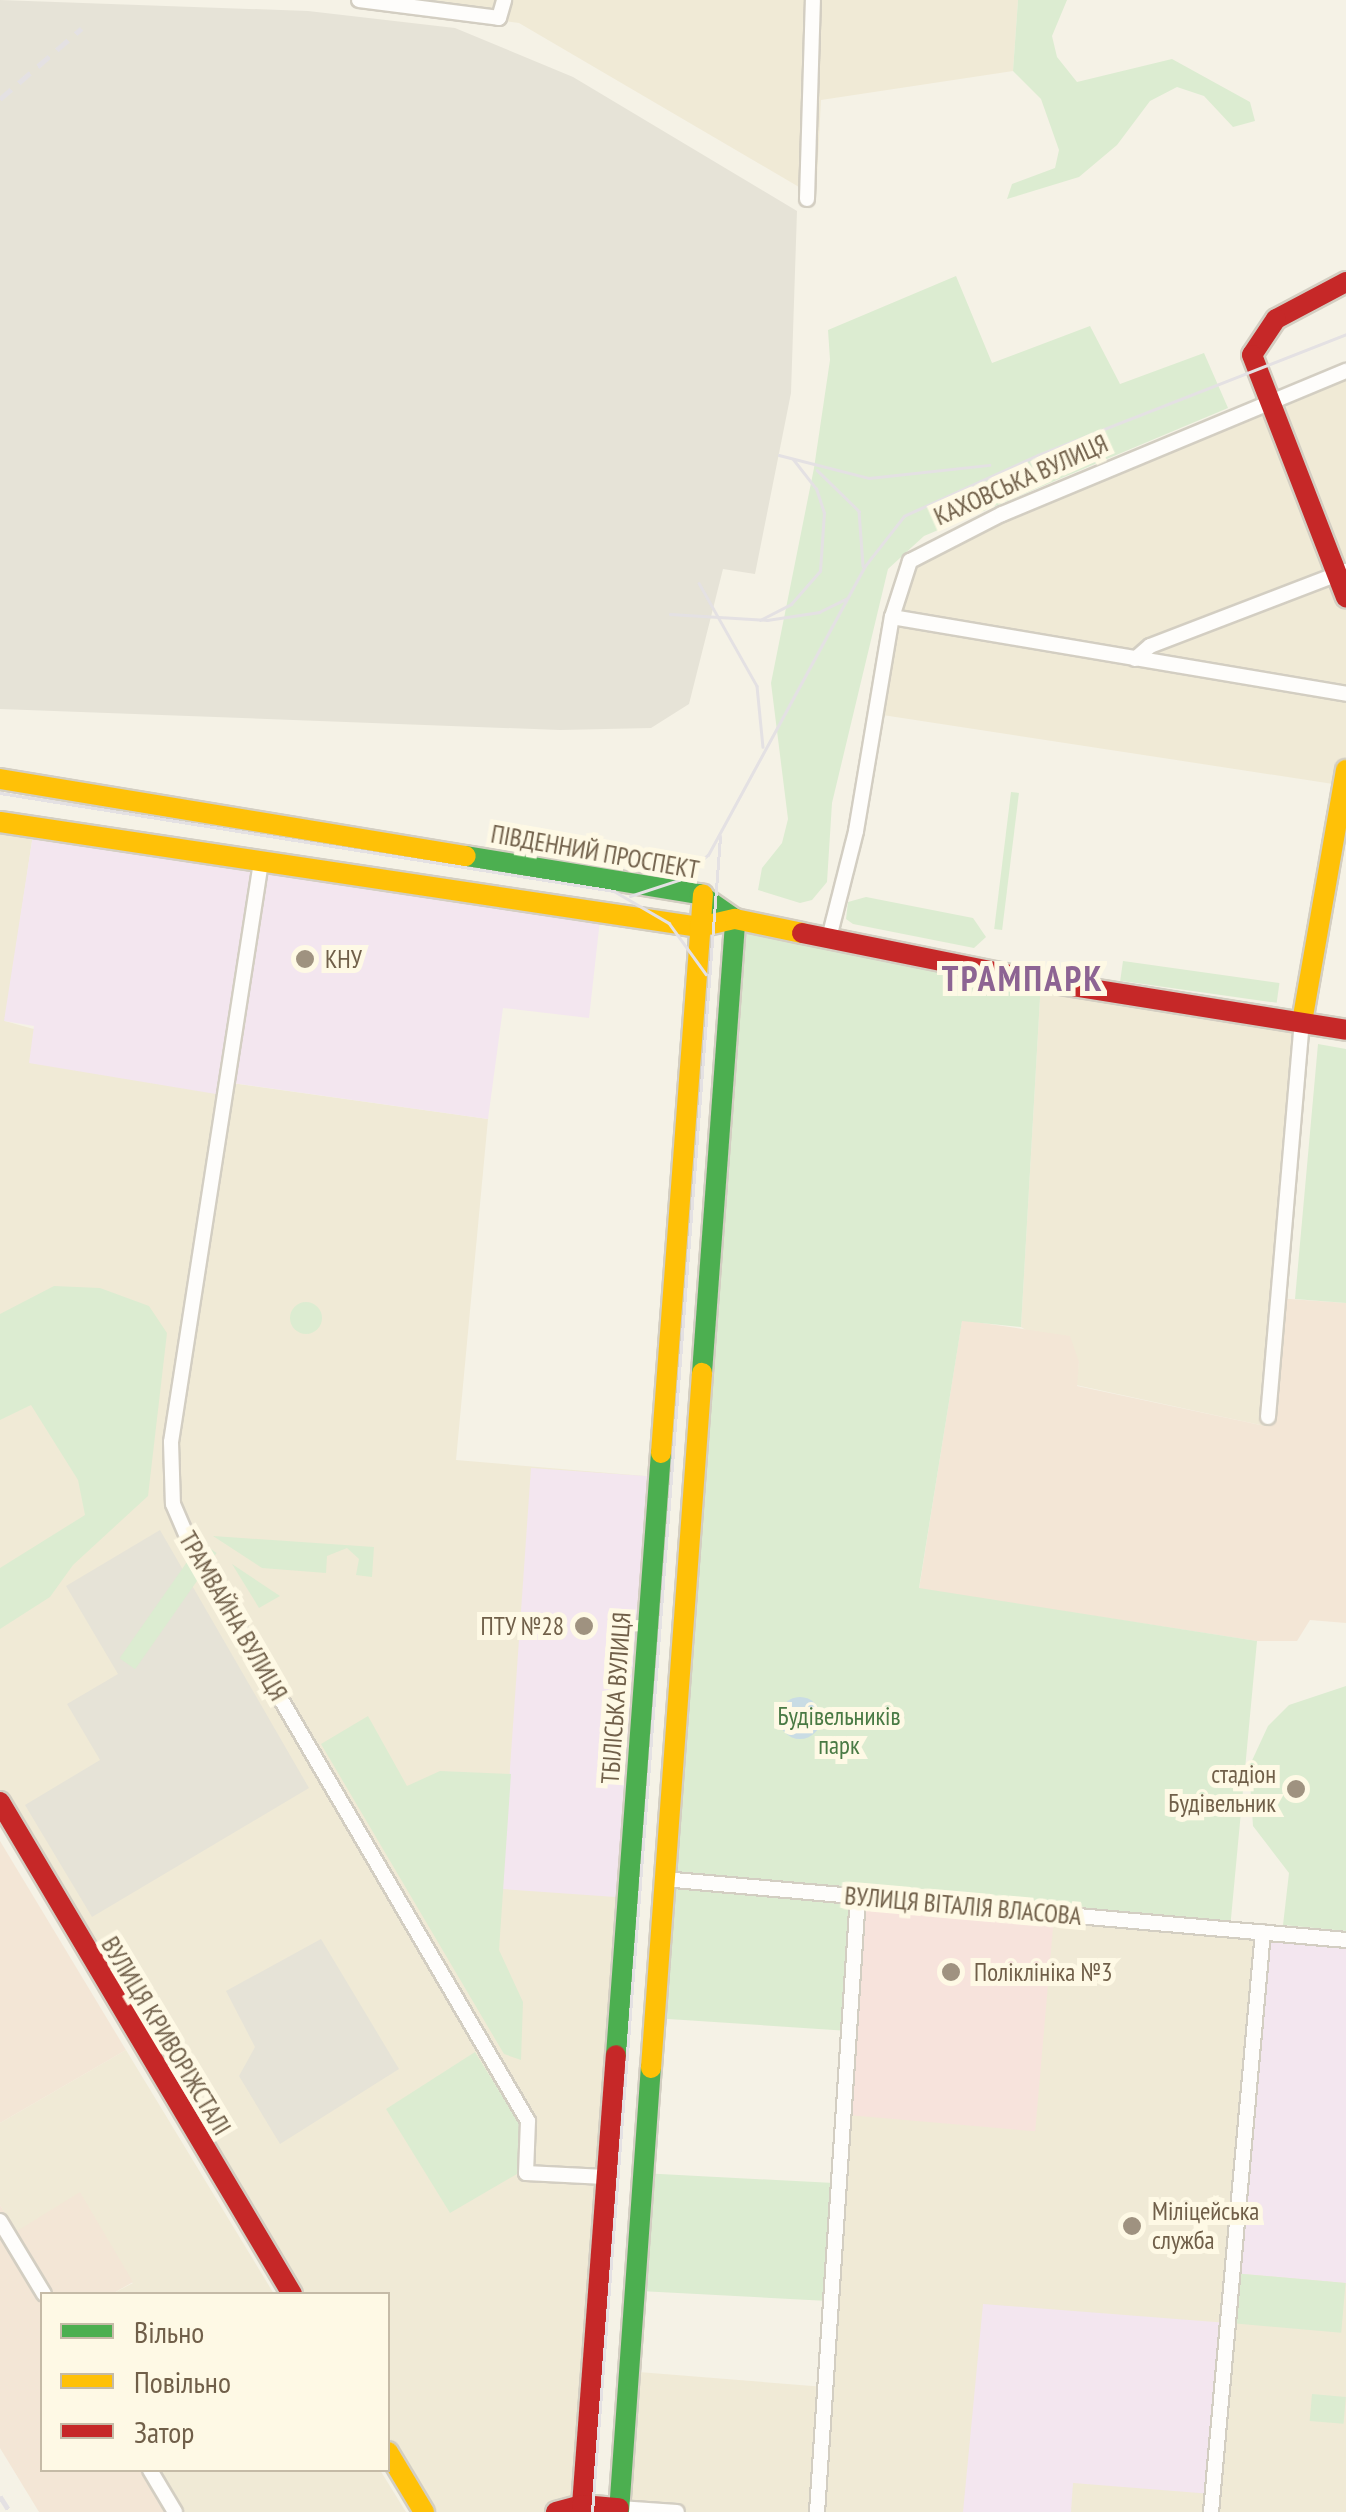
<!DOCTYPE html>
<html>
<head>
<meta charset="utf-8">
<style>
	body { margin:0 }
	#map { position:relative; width:1346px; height:2512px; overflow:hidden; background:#f5f2e6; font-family:"PT Sans Narrow",sans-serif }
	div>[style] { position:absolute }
	.residential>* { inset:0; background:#f0ead6 }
	.commercial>* { inset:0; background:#f3e6d6 }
	.industrial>* { inset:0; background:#e6e3d7 }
	.education>* { inset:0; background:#f3e6ef; transform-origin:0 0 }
	.medical>* { inset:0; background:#f7e3dc; transform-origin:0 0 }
	.green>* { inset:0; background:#dcecd1; transform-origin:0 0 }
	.round { border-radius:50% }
	.water>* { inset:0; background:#c9dce4 }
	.roads { filter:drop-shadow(2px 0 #d3cec2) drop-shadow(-2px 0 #d3cec2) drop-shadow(0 2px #d3cec2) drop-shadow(0 -2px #d3cec2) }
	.street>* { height:14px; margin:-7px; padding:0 7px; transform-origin:7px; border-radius:7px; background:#fefdfb }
	.fast>* { height:20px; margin:-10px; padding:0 10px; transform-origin:10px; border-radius:10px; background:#4caf50 }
	.slow>* { height:20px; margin:-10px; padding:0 10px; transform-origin:10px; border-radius:10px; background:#ffc107 }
	.jam>* { height:20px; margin:-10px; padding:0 10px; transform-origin:10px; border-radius:10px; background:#c62828 }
	.tram>* { height:2.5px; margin:-1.25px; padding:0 1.25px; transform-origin:1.25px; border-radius:1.25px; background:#e4e1e3 }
	.rail>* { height:5px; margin-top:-2.5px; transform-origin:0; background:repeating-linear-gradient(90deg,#e4e1e3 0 15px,transparent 0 25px) }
	.dots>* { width:28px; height:28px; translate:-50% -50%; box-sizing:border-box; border:5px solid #fef9e5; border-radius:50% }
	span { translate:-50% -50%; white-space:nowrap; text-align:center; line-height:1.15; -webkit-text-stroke:10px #fef9e5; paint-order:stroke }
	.street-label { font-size:25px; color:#705f49 }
	.poi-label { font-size:25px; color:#705f49 }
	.left { translate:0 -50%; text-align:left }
	.right { translate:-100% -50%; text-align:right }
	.park-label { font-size:25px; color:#497a44 }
	.district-label { font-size:35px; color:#8d6493; font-weight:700; letter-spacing:2.5px }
	.legend { position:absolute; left:40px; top:2292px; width:350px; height:180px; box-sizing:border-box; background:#fef9e5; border:2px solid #c5bba7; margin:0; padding:12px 18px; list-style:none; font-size:30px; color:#705f49 }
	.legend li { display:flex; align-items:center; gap:20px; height:50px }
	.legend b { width:50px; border:2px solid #c5bba7 }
</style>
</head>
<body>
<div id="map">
	<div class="residential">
		<i style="clip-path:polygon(359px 0,1018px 0,1013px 71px,821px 100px,816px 197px,519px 23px)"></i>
		<i style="clip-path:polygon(1346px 371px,1346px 786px,876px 714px,910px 561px)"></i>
		<i style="clip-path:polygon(0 822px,34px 828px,5px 1021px,224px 1082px,488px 1119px,456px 1460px,656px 1477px,582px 2505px,556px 2512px,424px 2512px,388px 2452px,388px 2294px,292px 2294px,0 1802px)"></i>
		<i style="clip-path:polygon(1041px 981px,1302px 1022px,1265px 1426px,1076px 1385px,1079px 1362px,1021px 1327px)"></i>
		<i style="clip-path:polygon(858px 1896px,1346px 1940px,1346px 2512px,619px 2512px,626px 2371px,825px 2387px)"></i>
		<i style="clip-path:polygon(126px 2050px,274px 2294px,112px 2294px,133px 2283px,16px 2231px,0 2205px,0 2123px)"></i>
		<i style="clip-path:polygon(158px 2470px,380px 2470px,406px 2512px,184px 2512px)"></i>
	</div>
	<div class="commercial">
		<i style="clip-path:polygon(1276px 1298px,1346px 1303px,1346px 1623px,1310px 1620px,1297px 1641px,1257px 1641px,919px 1589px,962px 1320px,1070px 1336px,1079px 1362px,1077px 1386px,1265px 1426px)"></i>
		<i style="clip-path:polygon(0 1841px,126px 2050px,0 2123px)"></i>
		<i style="clip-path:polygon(80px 2192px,133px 2282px,112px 2294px,42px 2294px,42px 2470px,158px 2470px,184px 2512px,39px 2512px,0 2448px,0 2205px,17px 2231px)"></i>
	</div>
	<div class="industrial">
		<i style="clip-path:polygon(0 0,308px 11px,455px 28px,573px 77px,797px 211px,791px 393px,755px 574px,723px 569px,689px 704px,651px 728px,560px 730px,0 709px)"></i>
		<i style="clip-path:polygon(160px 1530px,309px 1788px,92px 1917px,25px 1805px,100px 1760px,67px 1704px,118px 1674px,66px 1586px)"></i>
		<i style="clip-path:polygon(321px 1939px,399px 2069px,280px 2144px,239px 2076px,255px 2047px,226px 1991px)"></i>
	</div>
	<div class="education">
		<i style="clip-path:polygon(34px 828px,601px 911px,589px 1018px,503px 1008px,488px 1119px,225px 1082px,222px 1095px,29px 1063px,34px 1026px,4px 1021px)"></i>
		<i style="left:531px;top:1468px;width:125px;height:422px;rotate:4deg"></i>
		<i style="clip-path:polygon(1263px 1932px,1346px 1940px,1346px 2283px,1232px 2273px)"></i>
		<i style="clip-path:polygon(983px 2304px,1228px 2323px,1212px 2494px,1073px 2483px,1071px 2512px,963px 2512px)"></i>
	</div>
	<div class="medical">
		<i style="left:858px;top:1896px;width:197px;height:219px;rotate:5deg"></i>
	</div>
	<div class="green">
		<i style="clip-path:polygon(1018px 0,1067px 0,1052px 36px,1057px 57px,1077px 82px,1172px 59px,1250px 102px,1255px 121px,1233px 127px,1204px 96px,1177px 87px,1150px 101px,1117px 145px,1079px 177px,1007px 199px,1012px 184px,1055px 168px,1059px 150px,1041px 99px,1013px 71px)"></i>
		<i style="clip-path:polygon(956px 276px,992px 363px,1090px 326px,1120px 384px,1204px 353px,1228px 408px,924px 536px,888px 569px,832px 803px,827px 882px,812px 900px,800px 903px,758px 890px,762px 868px,782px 843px,788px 819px,771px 683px,814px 468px,830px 360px,828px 330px)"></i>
		<i style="left:1011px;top:792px;width:8px;height:138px;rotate:7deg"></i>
		<i style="clip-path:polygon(866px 897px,973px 918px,986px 937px,974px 948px,853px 924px,846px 919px,848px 902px)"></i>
		<i style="clip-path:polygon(735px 919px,1041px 981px,1021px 1327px,962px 1321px,919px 1588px,1257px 1641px,1230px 1929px,858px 1896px,849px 2031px,653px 2018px)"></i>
		<i style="left:1123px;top:961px;width:158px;height:20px;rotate:8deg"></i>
		<i style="clip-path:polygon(1318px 1044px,1346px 1049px,1346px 1303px,1295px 1299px)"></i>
		<i style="clip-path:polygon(54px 1286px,100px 1288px,149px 1306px,167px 1333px,148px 1496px,73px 1565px,50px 1597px,0 1629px,0 1568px,85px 1515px,78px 1480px,31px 1405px,0 1420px,0 1314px)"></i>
		<i class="round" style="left:290px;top:1302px;width:32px;height:32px"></i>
		<i style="clip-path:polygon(213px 1536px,374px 1547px,372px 1577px,356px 1575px,359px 1559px,347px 1548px,327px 1556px,326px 1573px,262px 1568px)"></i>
		<i style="left:201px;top:1542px;width:19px;height:142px;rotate:35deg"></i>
		<i style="clip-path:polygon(232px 1564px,280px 1596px,259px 1608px)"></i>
		<i style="clip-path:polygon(1346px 1686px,1346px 1931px,1283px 1925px,1289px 1873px,1253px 1826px,1249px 1767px,1268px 1726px,1289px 1705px)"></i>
		<i style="clip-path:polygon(368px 1716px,407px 1786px,440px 1771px,511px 1774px,499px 1950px,523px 2002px,521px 2060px,504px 2054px,321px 1744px)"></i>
		<i style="clip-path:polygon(475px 2052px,520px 2125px,517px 2174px,450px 2213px,386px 2109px)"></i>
		<i style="left:641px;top:2173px;width:198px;height:118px;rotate:3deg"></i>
		<i style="left:1232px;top:2273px;width:114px;height:50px;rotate:5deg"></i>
		<i style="left:1312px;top:2394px;width:34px;height:27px;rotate:5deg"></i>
	</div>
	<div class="water">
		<i class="round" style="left:779px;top:1697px;width:42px;height:42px"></i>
	</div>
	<div class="roads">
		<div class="street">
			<i style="left:359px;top:0;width:141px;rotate:7.3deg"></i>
			<i style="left:499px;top:18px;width:19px;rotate:-74deg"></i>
			<i style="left:807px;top:199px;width:199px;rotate:-88.3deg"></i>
			<i style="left:892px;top:617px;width:460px;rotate:9.6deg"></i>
			<i style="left:1135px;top:659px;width:20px;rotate:-41deg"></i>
			<i style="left:1150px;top:646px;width:209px;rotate:-21deg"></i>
			<i style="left:261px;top:862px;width:587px;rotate:98.82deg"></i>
			<i style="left:171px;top:1442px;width:62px;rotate:88.2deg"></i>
			<i style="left:173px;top:1504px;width:46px;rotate:66.8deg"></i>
			<i style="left:191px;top:1546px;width:666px;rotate:59.63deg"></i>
			<i style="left:528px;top:2121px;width:52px;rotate:92.2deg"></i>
			<i style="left:526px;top:2173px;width:79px;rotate:2.9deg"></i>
			<i style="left:829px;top:938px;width:110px;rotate:-75.8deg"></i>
			<i style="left:856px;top:831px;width:217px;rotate:-80.5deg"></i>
			<i style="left:892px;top:617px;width:59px;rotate:-72.2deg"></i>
			<i style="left:910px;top:561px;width:103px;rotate:-27.1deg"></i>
			<i style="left:1002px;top:514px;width:373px;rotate:-22.6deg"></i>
			<i style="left:1268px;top:1417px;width:396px;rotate:-85.1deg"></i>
			<i style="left:663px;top:1879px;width:686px;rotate:5.1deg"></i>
			<i style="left:0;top:2221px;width:85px;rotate:58.9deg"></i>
			<i style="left:150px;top:2470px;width:49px;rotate:59.2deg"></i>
			<i style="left:619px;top:2508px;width:58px;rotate:3.9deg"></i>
			<i style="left:817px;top:2512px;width:617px;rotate:-86.19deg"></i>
			<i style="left:1211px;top:2512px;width:582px;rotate:-84.88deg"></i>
		</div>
		<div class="fast">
			<i style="left:466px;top:856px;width:236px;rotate:9.3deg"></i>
			<i style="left:699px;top:894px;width:44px;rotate:34.8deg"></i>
			<i style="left:702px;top:1373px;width:455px;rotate:-85.8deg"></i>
			<i style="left:616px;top:2055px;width:604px;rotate:-85.73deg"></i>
			<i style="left:619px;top:2512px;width:445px;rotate:-85.9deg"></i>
		</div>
		<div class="slow">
			<i style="left:0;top:779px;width:472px;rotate:9.4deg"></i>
			<i style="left:0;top:822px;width:707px;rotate:8.54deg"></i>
			<i style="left:699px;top:927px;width:37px;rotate:-13deg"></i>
			<i style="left:735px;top:919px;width:68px;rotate:11.8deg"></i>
			<i style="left:1302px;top:1022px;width:256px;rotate:-80.1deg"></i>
			<i style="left:661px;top:1453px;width:560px;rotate:-85.7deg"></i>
			<i style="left:651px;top:2068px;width:697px;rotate:-85.8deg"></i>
			<i style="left:388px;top:2452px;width:70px;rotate:59deg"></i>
		</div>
		<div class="jam">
			<i style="left:1346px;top:282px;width:79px;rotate:152.1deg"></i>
			<i style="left:1276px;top:319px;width:43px;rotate:123.7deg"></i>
			<i style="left:1252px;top:355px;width:260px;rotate:68.8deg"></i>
			<i style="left:802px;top:933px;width:244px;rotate:11.4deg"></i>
			<i style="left:1041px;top:981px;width:309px;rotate:9.1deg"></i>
			<i style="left:0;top:1802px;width:572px;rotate:59.31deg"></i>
			<i style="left:582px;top:2505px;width:451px;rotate:-85.7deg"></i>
			<i style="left:556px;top:2512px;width:27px;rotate:-15deg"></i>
			<i style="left:582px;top:2505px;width:37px;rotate:5deg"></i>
		</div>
	</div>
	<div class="tram">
		<i style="left:779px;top:455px;width:93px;rotate:14.3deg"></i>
		<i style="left:869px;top:478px;width:121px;rotate:-6.2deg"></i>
		<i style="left:817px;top:470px;width:59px;rotate:44.3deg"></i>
		<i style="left:859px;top:511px;width:55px;rotate:85.8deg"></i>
		<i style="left:699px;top:583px;width:118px;rotate:60.6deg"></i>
		<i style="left:757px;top:686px;width:61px;rotate:84.4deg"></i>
		<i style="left:670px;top:614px;width:97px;rotate:3.5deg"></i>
		<i style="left:767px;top:620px;width:53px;rotate:-8.7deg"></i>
		<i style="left:819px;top:612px;width:30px;rotate:-26deg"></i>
		<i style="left:760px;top:620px;width:35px;rotate:-27deg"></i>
		<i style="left:791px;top:604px;width:44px;rotate:-48.7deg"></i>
		<i style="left:820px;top:571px;width:58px;rotate:-86.1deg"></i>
		<i style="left:824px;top:513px;width:25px;rotate:-108deg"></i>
		<i style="left:816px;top:489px;width:37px;rotate:-128deg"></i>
		<i style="left:0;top:793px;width:622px;rotate:9.07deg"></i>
		<i style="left:614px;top:891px;width:64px;rotate:30.2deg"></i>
		<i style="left:669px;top:923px;width:63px;rotate:54deg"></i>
		<i style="left:630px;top:896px;width:52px;rotate:-18.1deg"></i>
		<i style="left:679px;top:880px;width:38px;rotate:-41deg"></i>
		<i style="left:708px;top:855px;width:329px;rotate:-61.5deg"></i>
		<i style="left:865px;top:566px;width:63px;rotate:-52deg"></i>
		<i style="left:904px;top:516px;width:147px;rotate:-24.5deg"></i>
		<i style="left:1038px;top:455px;width:331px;rotate:-21.4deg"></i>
		<i style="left:592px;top:2512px;width:1680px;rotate:-85.63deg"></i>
	</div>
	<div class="rail">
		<i style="left:0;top:99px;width:108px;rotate:-40.9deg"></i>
		<i style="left:0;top:2496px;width:19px;rotate:58deg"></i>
	</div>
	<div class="dots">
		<i style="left:305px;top:959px;background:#9f9280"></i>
		<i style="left:584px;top:1626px;background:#9f9280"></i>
		<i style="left:1296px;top:1789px;background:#9f9280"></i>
		<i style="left:951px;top:1972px;background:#9f9280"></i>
		<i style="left:1132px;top:2226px;background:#9f9280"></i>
	</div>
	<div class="street-label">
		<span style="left:1021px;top:480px;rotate:-24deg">КАХОВСЬКА ВУЛИЦЯ</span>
		<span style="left:595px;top:852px;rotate:10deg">ПІВДЕННИЙ ПРОСПЕКТ</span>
		<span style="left:233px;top:1616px;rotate:60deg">ТРАМВАЙНА ВУЛИЦЯ</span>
		<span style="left:616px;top:1698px;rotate:-86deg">ТБІЛІСЬКА ВУЛИЦЯ</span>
		<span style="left:963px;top:1906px;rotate:5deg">ВУЛИЦЯ ВІТАЛІЯ ВЛАСОВА</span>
		<span style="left:166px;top:2036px;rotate:59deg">ВУЛИЦЯ КРИВОРІЖСТАЛІ</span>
	</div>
	<div class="poi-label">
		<span class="left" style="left:325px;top:959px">КНУ</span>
		<span class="right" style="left:564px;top:1626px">ПТУ №28</span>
		<span class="right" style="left:1276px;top:1789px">стадіон<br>Будівельник</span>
		<span class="left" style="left:974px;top:1972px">Поліклініка №3</span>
		<span class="left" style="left:1152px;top:2226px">Міліцейська<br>служба</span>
	</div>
	<div class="park-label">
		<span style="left:839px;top:1731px">Будівельників<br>парк</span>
	</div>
	<div class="district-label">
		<span style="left:1023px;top:978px">ТРАМПАРК</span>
	</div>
	<ul class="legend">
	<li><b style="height:12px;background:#4caf50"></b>Вільно</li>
	<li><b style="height:12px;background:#ffc107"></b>Повільно</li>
	<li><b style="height:12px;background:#c62828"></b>Затор</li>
	</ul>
</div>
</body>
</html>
